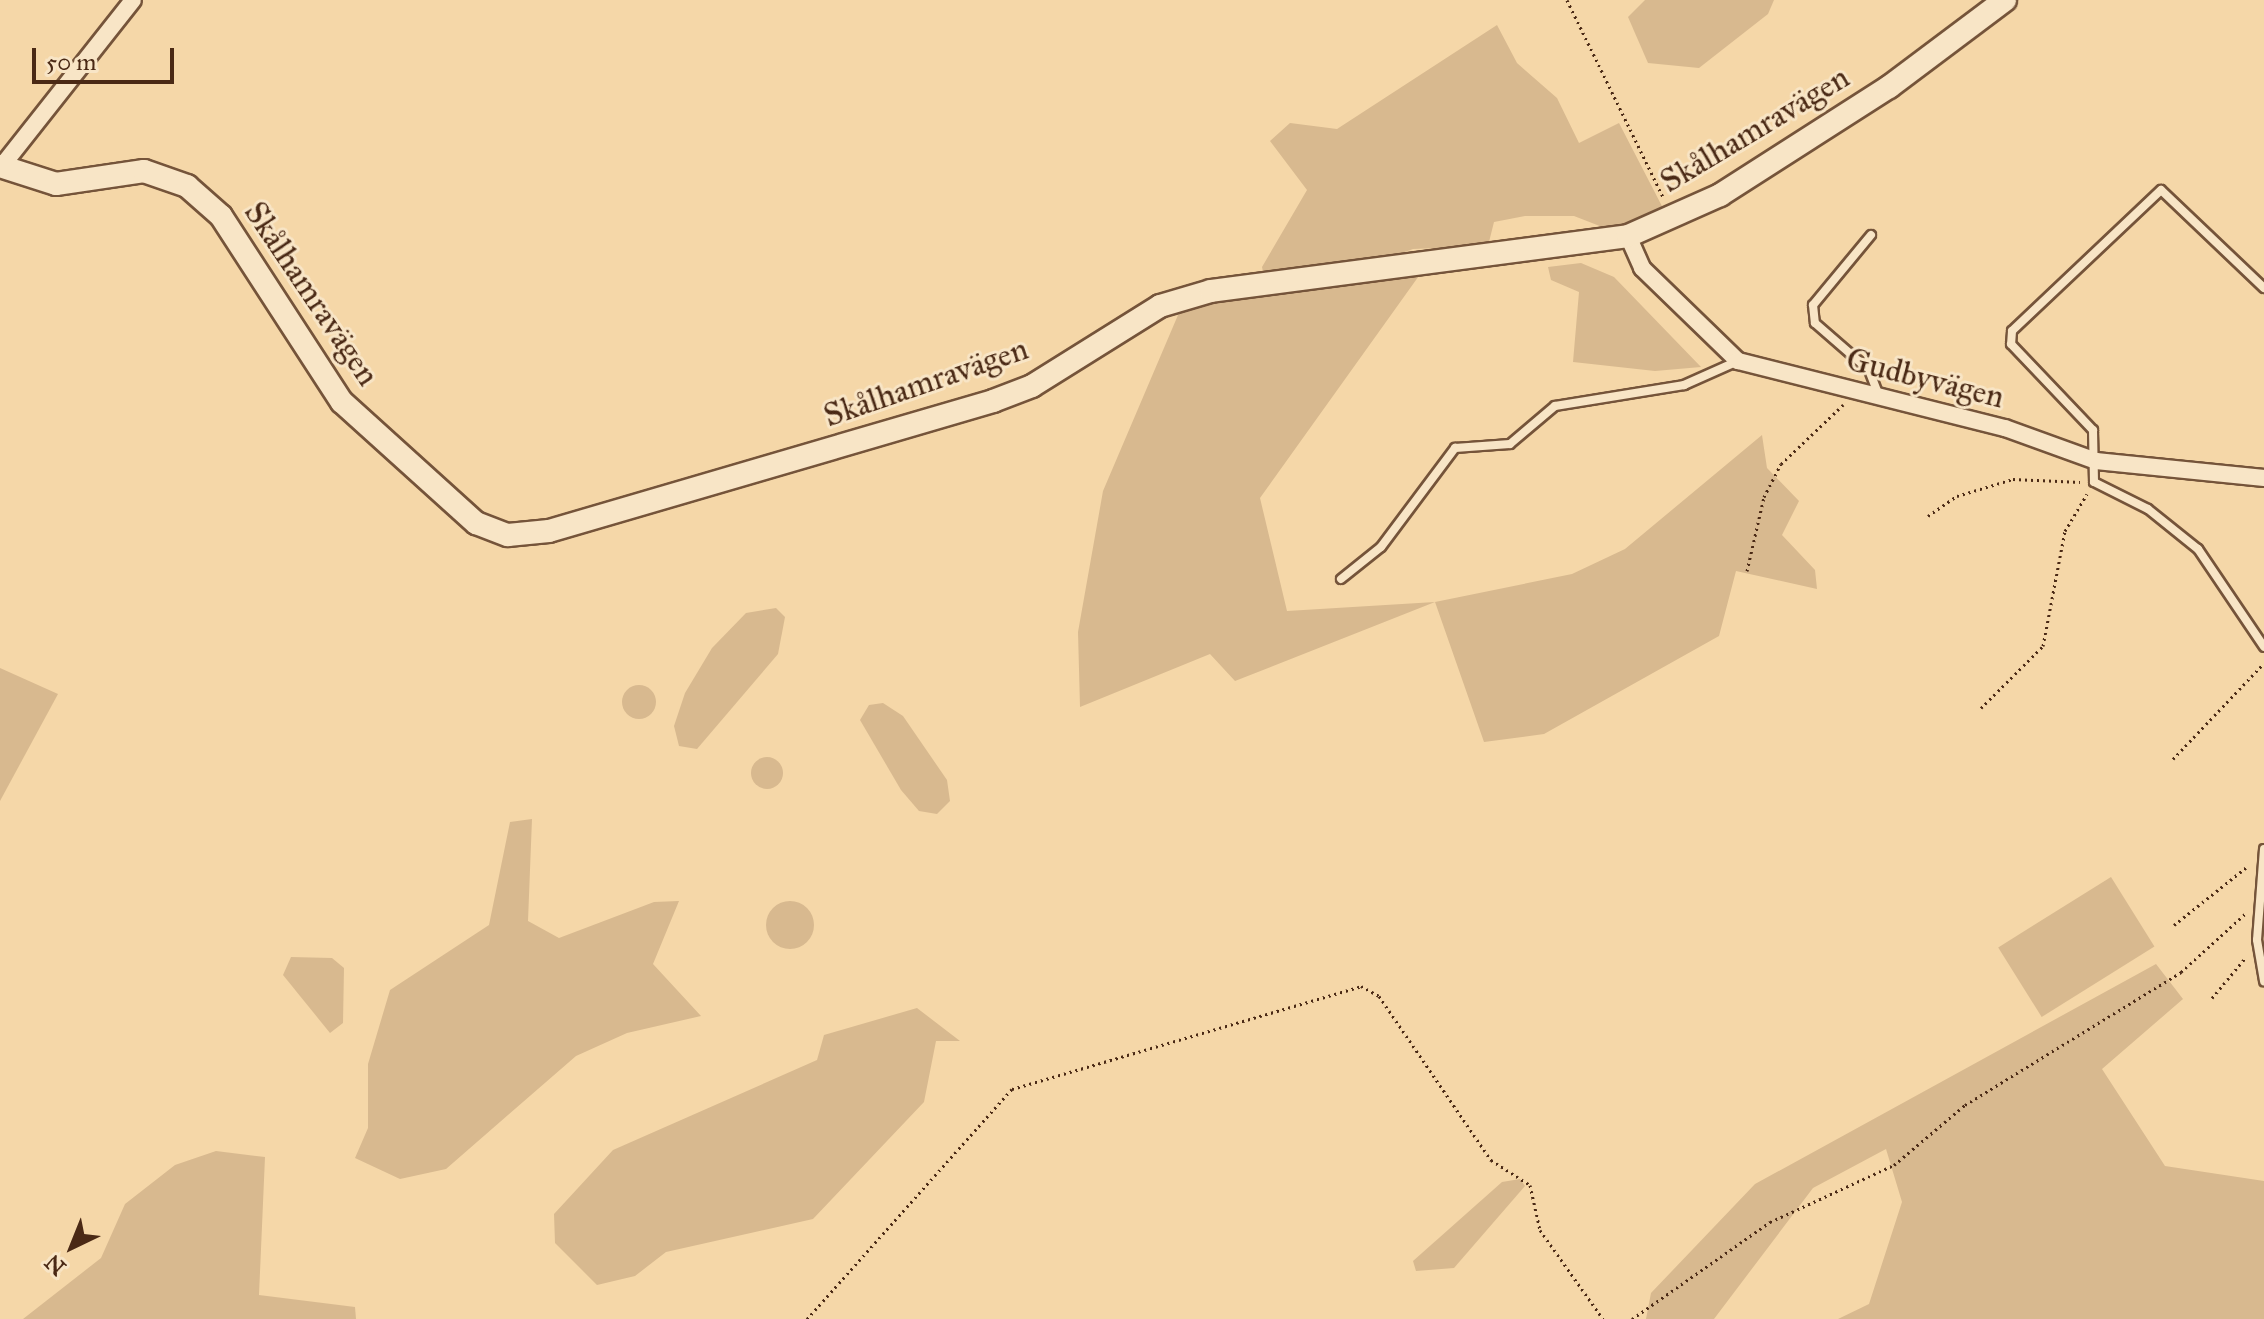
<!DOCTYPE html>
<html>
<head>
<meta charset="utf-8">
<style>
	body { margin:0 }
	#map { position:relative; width:2264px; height:1319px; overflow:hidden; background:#f5d7a8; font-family:"IM FELL Great Primer",serif }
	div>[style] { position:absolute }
	.green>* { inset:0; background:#d8b98f; transform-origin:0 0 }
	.round { border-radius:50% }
	.path>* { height:3px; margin-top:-1.5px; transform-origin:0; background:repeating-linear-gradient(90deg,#4a2915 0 2px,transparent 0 6px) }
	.roads { filter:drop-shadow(2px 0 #75543a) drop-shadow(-2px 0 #75543a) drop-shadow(0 2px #75543a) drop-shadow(0 -2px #75543a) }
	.lane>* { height:8px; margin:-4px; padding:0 4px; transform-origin:4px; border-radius:4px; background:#f8e5c6 }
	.street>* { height:16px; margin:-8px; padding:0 8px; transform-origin:8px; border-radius:8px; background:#f8e5c6 }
	.secondary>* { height:22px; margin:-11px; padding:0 11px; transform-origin:11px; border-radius:11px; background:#f8e5c6 }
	span { translate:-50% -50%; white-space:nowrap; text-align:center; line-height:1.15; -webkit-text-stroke:6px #f8e5c6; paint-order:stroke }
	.street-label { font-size:32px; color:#4a2915 }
	.north { position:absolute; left:32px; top:1207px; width:80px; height:80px; -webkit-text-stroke:6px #f8e5c6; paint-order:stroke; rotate:223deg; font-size:22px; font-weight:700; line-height:32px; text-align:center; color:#4a2915 }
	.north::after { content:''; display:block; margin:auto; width:28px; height:36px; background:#4a2915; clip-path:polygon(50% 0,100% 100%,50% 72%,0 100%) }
	.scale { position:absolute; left:32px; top:48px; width:142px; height:36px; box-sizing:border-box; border:4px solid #4a2915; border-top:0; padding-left:10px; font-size:24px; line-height:28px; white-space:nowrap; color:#4a2915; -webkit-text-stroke:6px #f8e5c6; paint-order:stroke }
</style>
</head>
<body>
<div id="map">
	<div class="green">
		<i style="clip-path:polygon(1645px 0,1774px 0,1768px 14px,1699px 68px,1648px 63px,1628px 17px)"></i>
		<i style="clip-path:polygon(1497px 25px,1517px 63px,1557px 98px,1579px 143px,1619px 123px,1665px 212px,1610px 230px,1574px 216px,1525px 216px,1494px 222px,1488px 246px,1413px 249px,1374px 263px,1264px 277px,1262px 267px,1307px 190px,1270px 141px,1290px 123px,1337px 129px)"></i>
		<i style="clip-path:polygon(1581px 263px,1614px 277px,1701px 367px,1655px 371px,1573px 362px,1579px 292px,1551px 280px,1548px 267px)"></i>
		<i style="clip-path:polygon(1421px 273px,1260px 498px,1287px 611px,1435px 602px,1572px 574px,1625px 549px,1762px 435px,1767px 468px,1799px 501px,1782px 535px,1815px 570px,1817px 589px,1736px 571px,1719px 636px,1544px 734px,1484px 742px,1435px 602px,1235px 681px,1210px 654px,1080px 707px,1078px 632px,1103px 491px,1181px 308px)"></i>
		<i style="clip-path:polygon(776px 608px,785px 617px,778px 654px,697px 749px,679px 746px,674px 726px,685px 693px,712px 648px,746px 613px)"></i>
		<i style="clip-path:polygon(0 668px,58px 694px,0 801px)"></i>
		<i class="round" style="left:622px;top:685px;width:34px;height:34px"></i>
		<i style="clip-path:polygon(883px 703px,903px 716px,947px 780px,950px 801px,937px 814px,919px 811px,901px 790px,860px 720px,869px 705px)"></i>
		<i class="round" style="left:751px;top:757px;width:32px;height:32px"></i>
		<i style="clip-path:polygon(532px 819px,528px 921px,559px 938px,654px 902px,679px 901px,653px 964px,701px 1016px,627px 1033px,576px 1056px,446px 1169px,400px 1179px,355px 1158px,368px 1128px,368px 1064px,390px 990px,489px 925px,510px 822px)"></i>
		<i style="left:2111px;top:877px;width:82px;height:133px;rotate:58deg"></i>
		<i class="round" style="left:766px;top:901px;width:48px;height:48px"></i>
		<i style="clip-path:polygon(291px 957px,332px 958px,344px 968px,343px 1023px,330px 1033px,283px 975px)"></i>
		<i style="clip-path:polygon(2156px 964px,2183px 999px,2102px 1069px,2165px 1166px,2264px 1181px,2264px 1319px,1838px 1319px,1869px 1304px,1902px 1202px,1886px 1149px,1813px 1188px,1714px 1319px,1646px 1319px,1651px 1293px,1755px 1184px)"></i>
		<i style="clip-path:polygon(917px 1008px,960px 1041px,936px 1041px,924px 1102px,813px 1219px,666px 1252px,635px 1276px,597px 1285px,555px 1243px,554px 1214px,613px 1150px,817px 1060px,824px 1035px)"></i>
		<i style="clip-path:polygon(216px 1151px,265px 1157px,259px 1295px,355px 1307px,356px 1319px,23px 1319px,101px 1258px,125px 1204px,175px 1165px)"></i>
		<i style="clip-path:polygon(1520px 1179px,1525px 1186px,1454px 1268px,1416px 1271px,1413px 1261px,1502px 1182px)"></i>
	</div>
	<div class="path">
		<i style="left:1567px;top:0;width:219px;rotate:64deg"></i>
		<i style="left:1928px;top:516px;width:35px;rotate:-35deg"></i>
		<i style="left:1957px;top:496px;width:59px;rotate:-16.9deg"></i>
		<i style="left:2013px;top:479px;width:67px;rotate:2.6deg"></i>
		<i style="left:1747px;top:571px;width:76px;rotate:-77.1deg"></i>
		<i style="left:1764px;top:497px;width:37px;rotate:-63deg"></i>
		<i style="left:1781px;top:464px;width:86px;rotate:-43.6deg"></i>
		<i style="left:1981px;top:708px;width:88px;rotate:-45deg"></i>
		<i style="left:2043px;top:646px;width:117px;rotate:-79.2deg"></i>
		<i style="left:2065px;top:531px;width:43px;rotate:-59.3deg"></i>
		<i style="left:2173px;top:759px;width:132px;rotate:-46.5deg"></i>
		<i style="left:2174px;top:925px;width:95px;rotate:-38.6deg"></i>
		<i style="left:2212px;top:998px;width:53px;rotate:-50.3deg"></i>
		<i style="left:807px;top:1319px;width:308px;rotate:-48.3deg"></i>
		<i style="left:1012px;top:1089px;width:364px;rotate:-16.4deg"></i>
		<i style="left:1361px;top:986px;width:21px;rotate:29deg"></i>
		<i style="left:1379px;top:996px;width:199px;rotate:55.7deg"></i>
		<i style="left:1491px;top:1160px;width:46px;rotate:32.7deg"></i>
		<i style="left:1530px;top:1185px;width:46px;rotate:77.5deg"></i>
		<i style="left:1540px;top:1230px;width:109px;rotate:54.7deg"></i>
		<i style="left:1632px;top:1319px;width:169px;rotate:-35.1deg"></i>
		<i style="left:1770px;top:1222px;width:136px;rotate:-24.7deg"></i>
		<i style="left:1894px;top:1165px;width:93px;rotate:-40.2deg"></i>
		<i style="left:1965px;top:1105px;width:254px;rotate:-31.6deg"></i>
		<i style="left:2181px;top:972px;width:88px;rotate:-42.2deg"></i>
	</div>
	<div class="roads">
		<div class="lane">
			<i style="left:1871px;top:235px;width:91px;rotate:129.6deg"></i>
			<i style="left:1813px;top:305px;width:18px;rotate:84deg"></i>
			<i style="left:1815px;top:323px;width:72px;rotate:41deg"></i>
			<i style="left:1869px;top:370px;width:26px;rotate:69deg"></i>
			<i style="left:2264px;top:288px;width:142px;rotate:-136.4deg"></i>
			<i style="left:2161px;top:190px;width:205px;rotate:136.6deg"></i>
			<i style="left:2012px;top:331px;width:13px;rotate:94deg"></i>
			<i style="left:2011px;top:344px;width:119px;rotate:46.4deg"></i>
			<i style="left:2093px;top:430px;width:52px;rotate:88.9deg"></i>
			<i style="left:2094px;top:482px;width:60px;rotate:26.6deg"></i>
			<i style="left:2148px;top:509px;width:64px;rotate:38.7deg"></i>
			<i style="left:2198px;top:549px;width:118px;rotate:56deg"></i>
			<i style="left:1341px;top:579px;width:51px;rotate:-38.7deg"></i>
			<i style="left:1381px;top:547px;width:124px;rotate:-53.2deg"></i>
			<i style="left:1455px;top:448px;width:55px;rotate:-4.2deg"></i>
			<i style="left:1510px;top:444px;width:59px;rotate:-40.2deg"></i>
			<i style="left:1555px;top:406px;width:131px;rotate:-9.2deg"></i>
			<i style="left:1684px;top:385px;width:59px;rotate:-24deg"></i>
			<i style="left:2264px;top:849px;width:91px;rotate:94.4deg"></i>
			<i style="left:2257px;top:940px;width:42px;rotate:80.3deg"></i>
		</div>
		<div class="street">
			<i style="left:2px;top:166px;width:211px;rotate:-51.7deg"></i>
			<i style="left:1628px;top:236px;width:35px;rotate:66deg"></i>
			<i style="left:1642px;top:268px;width:134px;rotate:44.1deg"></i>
			<i style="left:1738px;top:361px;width:275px;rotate:14.1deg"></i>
			<i style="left:2005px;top:428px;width:97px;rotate:19.9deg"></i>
			<i style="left:2096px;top:461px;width:169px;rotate:5.8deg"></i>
		</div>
		<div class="secondary">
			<i style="left:0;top:166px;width:59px;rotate:17.8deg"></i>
			<i style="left:56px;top:184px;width:89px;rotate:-8.4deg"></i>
			<i style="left:144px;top:171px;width:46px;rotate:19.2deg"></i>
			<i style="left:187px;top:186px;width:45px;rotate:41.4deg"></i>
			<i style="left:221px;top:216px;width:222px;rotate:57deg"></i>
			<i style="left:342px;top:402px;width:181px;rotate:42.1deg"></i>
			<i style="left:476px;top:523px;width:34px;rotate:21deg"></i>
			<i style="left:508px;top:535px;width:41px;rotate:-5.6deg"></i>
			<i style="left:549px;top:531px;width:463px;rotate:-16.3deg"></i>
			<i style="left:993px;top:401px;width:42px;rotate:-21deg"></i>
			<i style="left:1032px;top:386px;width:151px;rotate:-32deg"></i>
			<i style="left:1160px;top:306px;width:53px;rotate:-16.4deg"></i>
			<i style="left:1211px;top:291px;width:421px;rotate:-7.5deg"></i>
			<i style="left:1628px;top:236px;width:101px;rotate:-24deg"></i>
			<i style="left:1720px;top:195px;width:201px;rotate:-32.6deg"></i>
			<i style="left:1889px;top:87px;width:145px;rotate:-36.9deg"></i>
		</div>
	</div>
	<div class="street-label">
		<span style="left:1755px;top:130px;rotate:-31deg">Skålhamravägen</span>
		<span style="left:311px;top:294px;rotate:56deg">Skålhamravägen</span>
		<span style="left:1925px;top:379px;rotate:14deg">Gudbyvägen</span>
		<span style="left:926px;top:383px;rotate:-19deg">Skålhamravägen</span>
	</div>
	<div class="north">N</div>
	<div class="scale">50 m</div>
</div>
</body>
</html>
